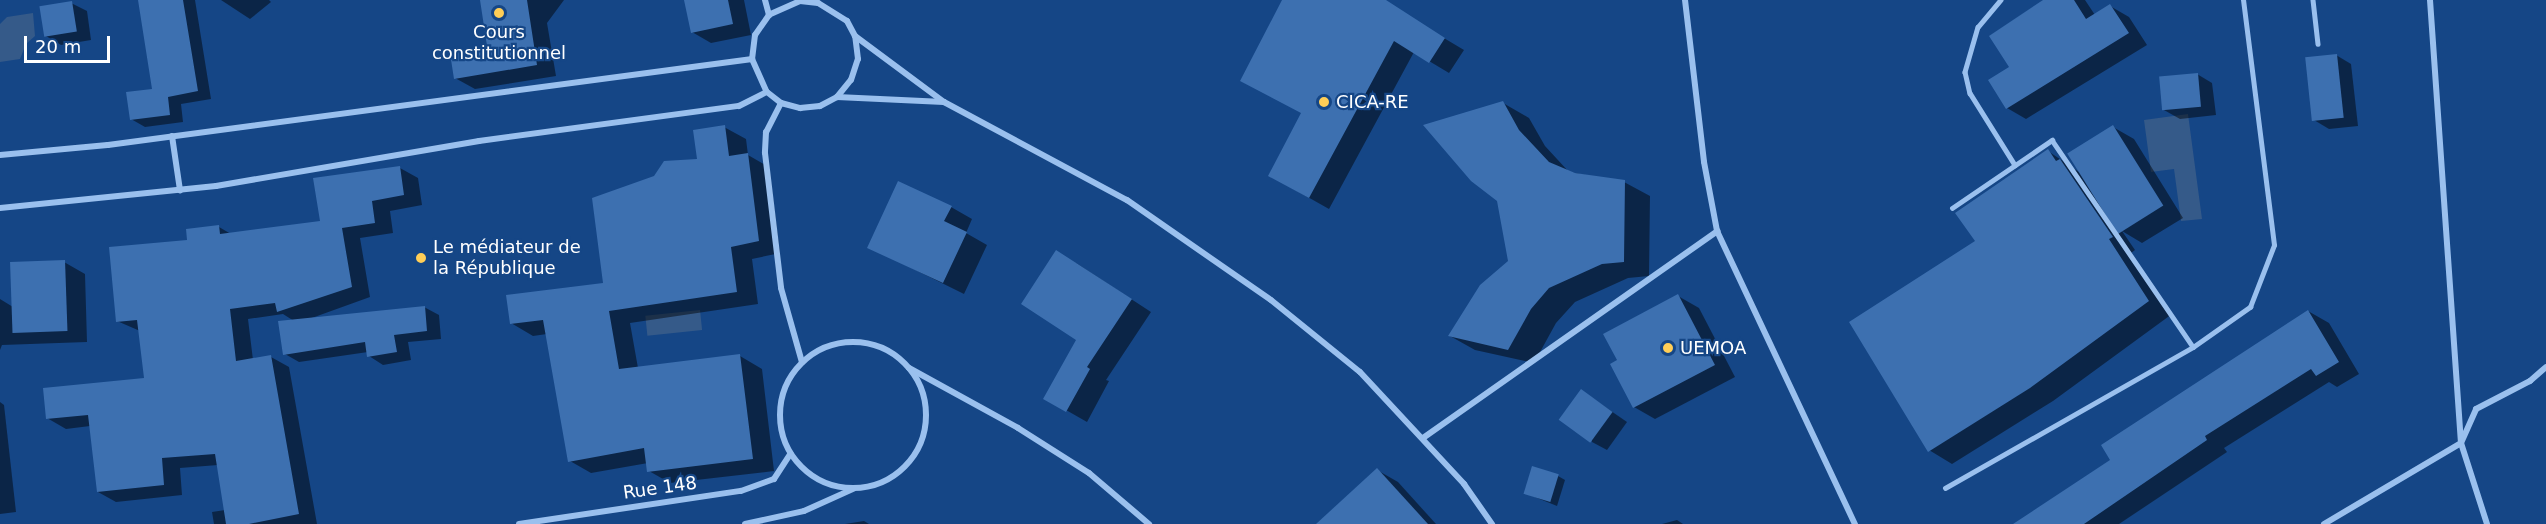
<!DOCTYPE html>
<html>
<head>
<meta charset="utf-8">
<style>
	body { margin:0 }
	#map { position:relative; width:2546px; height:524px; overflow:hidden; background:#154686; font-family:"DejaVu Sans",sans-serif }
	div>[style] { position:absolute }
	.water>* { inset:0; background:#355a89; transform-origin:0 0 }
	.shadow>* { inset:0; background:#0007 }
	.building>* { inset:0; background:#3d70b0; transform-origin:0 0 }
	.lane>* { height:4.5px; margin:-2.25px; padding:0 2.25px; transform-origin:2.25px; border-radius:2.25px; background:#9ac0ee }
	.street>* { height:6px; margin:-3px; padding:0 3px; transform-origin:3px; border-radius:3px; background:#9ac0ee }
	.street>.ring { margin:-3px; padding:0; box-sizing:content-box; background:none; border:6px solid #9ac0ee; border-radius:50% }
	.dots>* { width:16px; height:16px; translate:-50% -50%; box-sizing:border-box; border:3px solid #154686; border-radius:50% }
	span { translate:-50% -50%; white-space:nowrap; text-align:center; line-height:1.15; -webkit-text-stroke:4.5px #154686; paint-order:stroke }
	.poi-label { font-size:18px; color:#fff }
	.left { translate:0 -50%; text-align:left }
	.street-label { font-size:18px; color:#fff }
	.scale { position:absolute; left:24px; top:36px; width:86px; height:27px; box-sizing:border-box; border:3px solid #fff; border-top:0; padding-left:8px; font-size:18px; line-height:21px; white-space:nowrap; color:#fff; -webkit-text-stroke:4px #154686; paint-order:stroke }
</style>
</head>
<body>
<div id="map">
	<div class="water">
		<i style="clip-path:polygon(33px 13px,35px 36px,26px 44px,20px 59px,0 62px,0 24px,7px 17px)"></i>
		<i style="clip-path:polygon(2188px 114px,2202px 219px,2181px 221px,2174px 169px,2151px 172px,2144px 120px)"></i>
		<i style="left:700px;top:310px;width:20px;height:55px;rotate:84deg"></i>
	</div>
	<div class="shadow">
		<i style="clip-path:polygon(140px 0,195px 0,211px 99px,181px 104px,183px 122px,145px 127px,131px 119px,154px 90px)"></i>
		<i style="clip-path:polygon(221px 0,269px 0,271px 2px,250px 19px)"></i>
		<i style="clip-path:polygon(482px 0,564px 0,547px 23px,556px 76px,475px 89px,455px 78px,489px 47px)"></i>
		<i style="clip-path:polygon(685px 0,744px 0,751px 35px,711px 43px,692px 32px)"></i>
		<i style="clip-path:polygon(1284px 0,1380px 0,1464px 50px,1449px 73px,1414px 52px,1329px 209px,1290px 187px,1303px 113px)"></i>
		<i style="clip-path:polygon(2046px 0,2085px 0,2095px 15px,2110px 6px,2129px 17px,2147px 45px,2026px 119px,2007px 108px,2011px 67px)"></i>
		<i style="clip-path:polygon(71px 3px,87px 11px,91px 40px,61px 45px,46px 36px)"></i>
		<i style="clip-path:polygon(2336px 55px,2351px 64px,2358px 126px,2329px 129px,2314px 120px)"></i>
		<i style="clip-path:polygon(2197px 74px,2212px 83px,2216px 115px,2180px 119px,2164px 110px)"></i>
		<i style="clip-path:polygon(1503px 103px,1529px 118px,1545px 146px,1569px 172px,1624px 182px,1650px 196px,1649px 276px,1628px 278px,1575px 302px,1556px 323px,1534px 363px,1475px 350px,1450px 336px,1509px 262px)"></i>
		<i style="clip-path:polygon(724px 127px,746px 139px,748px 155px,769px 167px,780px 253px,752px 259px,758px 304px,630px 323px,638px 368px,740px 356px,762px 369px,774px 471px,670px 483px,649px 471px,648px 463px,591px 473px,570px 461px,547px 334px,533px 336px,511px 323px,605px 284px)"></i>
		<i style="clip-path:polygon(2113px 127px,2134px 139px,2183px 218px,2142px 243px,2122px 231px,2135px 250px,2131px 253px,2172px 314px,2053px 401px,1952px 464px,1929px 450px,1977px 242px,2048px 151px,2082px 174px)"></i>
		<i style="clip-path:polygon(400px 168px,418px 178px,422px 205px,390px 211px,393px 233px,360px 238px,370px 297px,309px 319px,424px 307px,439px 315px,441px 339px,408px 342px,411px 360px,383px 365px,369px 356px,368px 352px,299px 362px,285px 354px,294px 321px,283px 314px,248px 319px,253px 360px,271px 357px,289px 367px,317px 524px,214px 524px,212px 512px,225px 510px,218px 465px,180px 468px,182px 495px,116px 502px,98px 492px,90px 426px,66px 429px,47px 418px,146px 379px,140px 331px,117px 321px,189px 241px,219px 227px,231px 234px,321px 222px)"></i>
		<i style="clip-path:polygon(951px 207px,972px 219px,966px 233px,987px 245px,964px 294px,869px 247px)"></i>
		<i style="clip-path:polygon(64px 262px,85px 274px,87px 342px,2px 345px,0 350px,0 299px,13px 307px)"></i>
		<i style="clip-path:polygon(1076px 263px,1151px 312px,1106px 380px,1109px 381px,1087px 422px,1045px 398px,1078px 339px)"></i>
		<i style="clip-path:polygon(1678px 296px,1699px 308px,1735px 377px,1655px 419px,1634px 407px,1619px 360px)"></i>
		<i style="clip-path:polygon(2308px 311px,2329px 323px,2359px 374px,2337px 387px,2329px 382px,2224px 448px,2227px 452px,2119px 524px,2016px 524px,2112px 460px)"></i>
		<i style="clip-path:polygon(1582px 391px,1627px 422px,1607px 450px,1592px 442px)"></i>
		<i style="clip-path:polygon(0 402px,4px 405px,16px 512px,0 514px)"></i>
		<i style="clip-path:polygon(1377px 470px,1398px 482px,1436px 524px,1319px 524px)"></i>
		<i style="clip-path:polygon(1558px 476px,1565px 480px,1557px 506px,1525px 493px)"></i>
		<i style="clip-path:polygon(1677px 520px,1683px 524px,1662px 524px)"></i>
		<i style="clip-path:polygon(864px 521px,869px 524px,845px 524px)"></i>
	</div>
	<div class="building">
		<i style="clip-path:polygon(138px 0,183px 0,198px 91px,168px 97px,170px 115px,130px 120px,126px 92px,152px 89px)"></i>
		<i style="clip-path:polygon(480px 0,527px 0,537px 65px,454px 79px,450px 53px,487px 46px)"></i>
		<i style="clip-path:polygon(684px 0,728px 0,733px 24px,691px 33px)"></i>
		<i style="clip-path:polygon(1282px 0,1386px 0,1445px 38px,1429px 63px,1394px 41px,1309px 198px,1268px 176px,1301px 113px,1240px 81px)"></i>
		<i style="clip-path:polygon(2043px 0,2074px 0,2086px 19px,2110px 4px,2129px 33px,2006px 109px,1988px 80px,2009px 67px,1989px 36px)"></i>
		<i style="left:72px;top:1px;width:31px;height:33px;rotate:81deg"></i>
		<i style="left:2337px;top:54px;width:64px;height:32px;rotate:84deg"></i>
		<i style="left:2198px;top:73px;width:34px;height:39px;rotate:85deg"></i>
		<i style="clip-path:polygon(1503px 101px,1519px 130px,1549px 162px,1575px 173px,1625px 180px,1624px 262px,1602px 264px,1549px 288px,1531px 309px,1508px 350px,1448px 336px,1480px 285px,1508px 261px,1497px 201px,1471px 181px,1423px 125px)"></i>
		<i style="clip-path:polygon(725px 125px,729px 156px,748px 153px,759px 241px,731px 247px,737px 292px,609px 311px,619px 369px,740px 354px,753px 459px,647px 472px,644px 448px,568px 462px,543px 320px,510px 324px,506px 295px,603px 283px,592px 198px,654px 176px,664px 161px,697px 159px,693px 130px)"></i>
		<i style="left:2113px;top:125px;width:95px;height:54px;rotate:58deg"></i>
		<i style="clip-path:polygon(2048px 149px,2056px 161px,2060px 159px,2113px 237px,2109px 239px,2149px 301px,2030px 388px,1928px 452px,1849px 322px,1975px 241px,1955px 213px)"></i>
		<i style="clip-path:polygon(400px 166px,404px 195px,372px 201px,375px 223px,342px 228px,352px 287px,277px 312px,275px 303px,230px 309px,236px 361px,271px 355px,299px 514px,249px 524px,226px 524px,215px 454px,162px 458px,164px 485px,97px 492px,88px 415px,46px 419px,43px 388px,144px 378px,137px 320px,116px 322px,109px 247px,187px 240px,186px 229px,219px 225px,220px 234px,320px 221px,313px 178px)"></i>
		<i style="clip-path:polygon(898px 181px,952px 206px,944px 221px,967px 232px,943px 283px,867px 248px)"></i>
		<i style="clip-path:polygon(1056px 250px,1132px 299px,1087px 367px,1090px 369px,1066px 412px,1043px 399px,1076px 340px,1021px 304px)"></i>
		<i style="left:65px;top:260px;width:71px;height:55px;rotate:88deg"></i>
		<i style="clip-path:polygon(1678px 294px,1715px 365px,1633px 408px,1610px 364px,1617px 360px,1603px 334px)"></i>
		<i style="clip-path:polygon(425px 306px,427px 331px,394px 335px,397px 352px,367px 357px,365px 342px,283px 355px,278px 321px)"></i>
		<i style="clip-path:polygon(2308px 310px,2339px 362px,2316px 376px,2311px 369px,2205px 436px,2207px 440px,2084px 524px,2013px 524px,2110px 460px,2101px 445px)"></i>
		<i style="left:1581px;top:389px;width:39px;height:38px;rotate:36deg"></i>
		<i style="left:1532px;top:466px;width:28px;height:29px;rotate:17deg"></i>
		<i style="clip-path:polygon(1377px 468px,1428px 524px,1316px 524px)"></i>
	</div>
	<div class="lane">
		<i style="left:2001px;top:0;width:35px;rotate:130deg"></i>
		<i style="left:1978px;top:27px;width:47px;rotate:106.1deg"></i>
		<i style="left:1965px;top:72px;width:22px;rotate:77deg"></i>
		<i style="left:1970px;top:93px;width:85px;rotate:58deg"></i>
		<i style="left:2313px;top:0;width:44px;rotate:83.5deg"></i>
		<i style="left:1952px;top:208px;width:121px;rotate:-34.2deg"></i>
		<i style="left:2052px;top:140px;width:250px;rotate:55.7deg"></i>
		<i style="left:1945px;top:488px;width:285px;rotate:-29.6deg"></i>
		<i style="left:2193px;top:347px;width:70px;rotate:-35.1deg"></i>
		<i style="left:2250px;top:307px;width:66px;rotate:-68.8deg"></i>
		<i style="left:2274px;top:245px;width:247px;rotate:-97.2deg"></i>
	</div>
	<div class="street">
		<i style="left:765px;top:0;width:16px;rotate:75deg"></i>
		<i style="left:1685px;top:0;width:163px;rotate:83.3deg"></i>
		<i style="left:1704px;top:162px;width:70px;rotate:79.3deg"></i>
		<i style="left:1717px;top:231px;width:324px;rotate:64.8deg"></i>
		<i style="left:2430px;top:0;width:444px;rotate:86deg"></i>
		<i style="left:2461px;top:443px;width:85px;rotate:72.2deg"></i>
		<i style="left:855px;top:36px;width:111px;rotate:36.6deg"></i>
		<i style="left:944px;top:102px;width:208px;rotate:28.2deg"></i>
		<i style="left:1127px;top:200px;width:175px;rotate:34.8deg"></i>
		<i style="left:1271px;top:300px;width:114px;rotate:39deg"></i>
		<i style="left:1360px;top:372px;width:153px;rotate:47.1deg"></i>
		<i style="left:1464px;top:484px;width:49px;rotate:55deg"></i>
		<i style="left:837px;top:97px;width:22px;rotate:-51deg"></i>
		<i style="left:851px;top:80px;width:22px;rotate:-72deg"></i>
		<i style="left:858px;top:59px;width:23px;rotate:-97deg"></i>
		<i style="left:855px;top:36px;width:17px;rotate:-118deg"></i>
		<i style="left:847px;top:21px;width:34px;rotate:-148deg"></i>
		<i style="left:818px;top:3px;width:18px;rotate:-174deg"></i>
		<i style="left:800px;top:1px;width:34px;rotate:156deg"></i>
		<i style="left:769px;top:15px;width:24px;rotate:125deg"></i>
		<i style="left:755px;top:35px;width:24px;rotate:97deg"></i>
		<i style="left:752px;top:59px;width:36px;rotate:66deg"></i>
		<i style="left:767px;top:92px;width:18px;rotate:38deg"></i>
		<i style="left:781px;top:103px;width:20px;rotate:15deg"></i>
		<i style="left:800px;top:108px;width:20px;rotate:-6deg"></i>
		<i style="left:820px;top:106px;width:19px;rotate:-28deg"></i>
		<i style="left:837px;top:97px;width:107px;rotate:2.7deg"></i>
		<i style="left:781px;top:103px;width:33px;rotate:117deg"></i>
		<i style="left:766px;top:132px;width:21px;rotate:93deg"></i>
		<i style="left:765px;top:153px;width:136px;rotate:83.2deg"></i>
		<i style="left:781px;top:288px;width:77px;rotate:74.2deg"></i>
		<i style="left:172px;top:136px;width:55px;rotate:81.6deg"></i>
		<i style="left:0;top:155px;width:108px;rotate:-5.3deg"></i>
		<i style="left:108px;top:145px;width:650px;rotate:-7.61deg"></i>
		<i style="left:0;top:208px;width:217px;rotate:-5.8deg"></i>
		<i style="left:216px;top:186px;width:267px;rotate:-9.7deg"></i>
		<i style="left:479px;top:141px;width:262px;rotate:-7.7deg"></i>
		<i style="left:739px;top:106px;width:31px;rotate:-27deg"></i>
		<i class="ring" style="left:780px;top:342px;width:140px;height:140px"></i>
		<i style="left:909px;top:368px;width:124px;rotate:28.8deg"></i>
		<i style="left:1018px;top:428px;width:84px;rotate:32.4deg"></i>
		<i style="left:1089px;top:473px;width:79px;rotate:40.4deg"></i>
		<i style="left:1423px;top:438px;width:360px;rotate:-35.1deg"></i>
		<i style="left:519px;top:524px;width:224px;rotate:-8.5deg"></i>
		<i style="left:741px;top:491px;width:35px;rotate:-20deg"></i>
		<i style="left:774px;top:479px;width:30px;rotate:-57deg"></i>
		<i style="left:745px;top:524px;width:60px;rotate:-12.4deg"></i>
		<i style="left:804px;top:511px;width:54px;rotate:-24.2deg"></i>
		<i style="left:2324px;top:524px;width:159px;rotate:-30.6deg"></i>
		<i style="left:2461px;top:443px;width:37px;rotate:-66deg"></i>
		<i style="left:2476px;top:409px;width:61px;rotate:-27.4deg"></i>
		<i style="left:2530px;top:381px;width:21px;rotate:-41deg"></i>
	</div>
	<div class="dots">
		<i style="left:499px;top:13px;background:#ffce57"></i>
		<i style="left:1324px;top:102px;background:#ffce57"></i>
		<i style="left:421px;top:258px;background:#ffce57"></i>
		<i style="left:1668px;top:348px;background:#ffce57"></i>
	</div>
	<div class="poi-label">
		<span style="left:499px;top:43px">Cours<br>constitutionnel</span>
		<span class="left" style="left:1336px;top:102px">CICA-RE</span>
		<span class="left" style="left:433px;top:258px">Le médiateur de<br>la République</span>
		<span class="left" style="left:1680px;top:348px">UEMOA</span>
	</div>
	<div class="street-label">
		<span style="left:660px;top:488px;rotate:-8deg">Rue 148</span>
	</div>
	<div class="scale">20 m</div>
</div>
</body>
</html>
